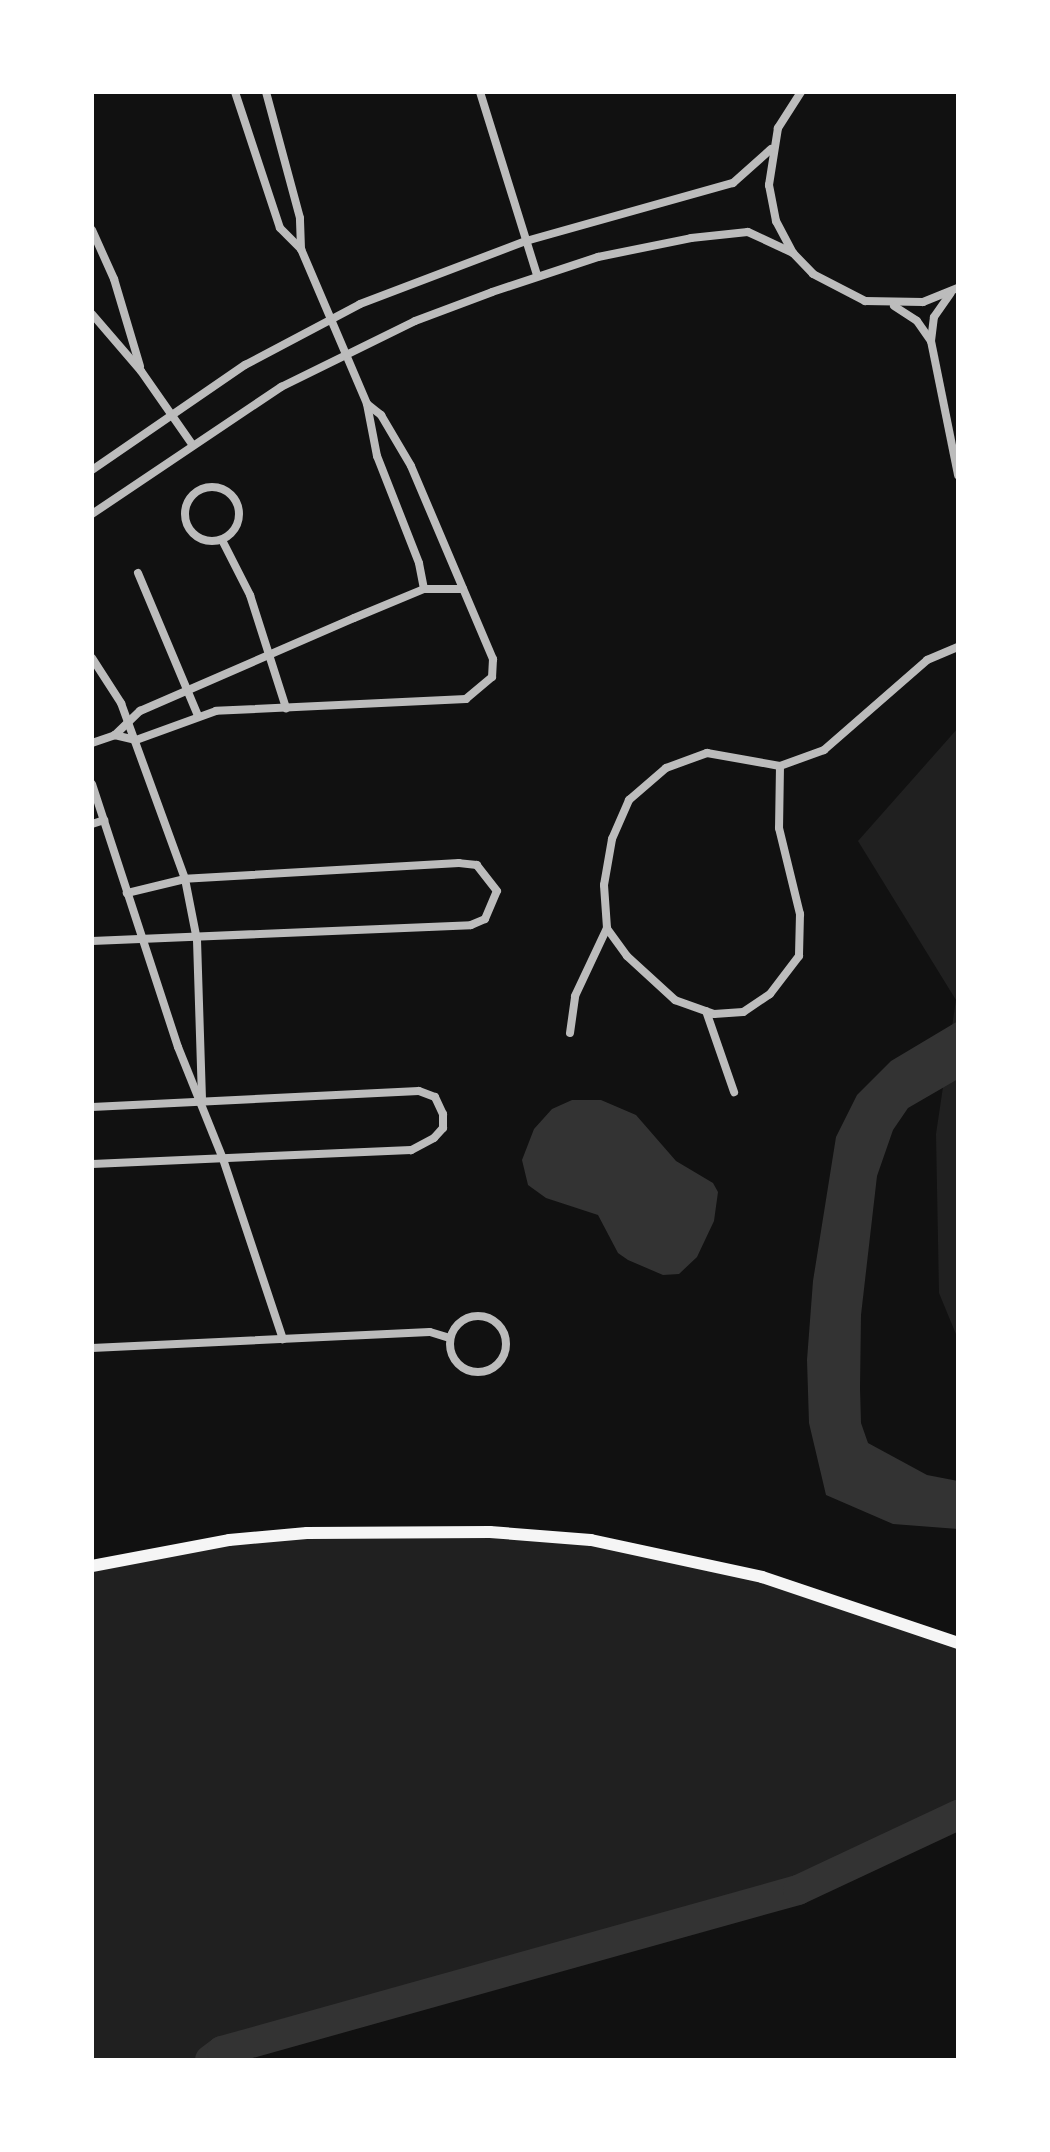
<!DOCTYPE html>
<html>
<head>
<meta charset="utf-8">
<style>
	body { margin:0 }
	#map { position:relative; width:1050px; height:2152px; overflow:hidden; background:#111; font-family:"Alegreya Sans",sans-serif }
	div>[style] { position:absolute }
	.green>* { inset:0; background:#202020 }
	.water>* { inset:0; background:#333 }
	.river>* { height:30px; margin:-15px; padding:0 15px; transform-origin:15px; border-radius:15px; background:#333 }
	.minor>* { height:8px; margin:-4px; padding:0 4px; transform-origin:4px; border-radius:4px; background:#bcbcbc }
	.minor>.ring { margin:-4px; padding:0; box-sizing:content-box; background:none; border:8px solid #bcbcbc; border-radius:50% }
	.primary>* { height:12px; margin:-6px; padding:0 6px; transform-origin:6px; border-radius:6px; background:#f5f5f5 }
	span { translate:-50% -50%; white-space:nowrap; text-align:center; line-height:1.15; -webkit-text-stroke:6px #fff; paint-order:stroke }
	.frame { position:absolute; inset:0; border:94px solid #fff; pointer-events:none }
</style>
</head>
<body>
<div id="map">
	<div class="green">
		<i style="clip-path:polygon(958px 728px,958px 1339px,939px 1293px,936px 1134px,956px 1000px,858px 841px)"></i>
		<i style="clip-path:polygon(307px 1533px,591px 1540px,762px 1577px,958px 1643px,958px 1815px,798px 1890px,222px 2051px,210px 2060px,92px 2060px,92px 1566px)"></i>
	</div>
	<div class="water">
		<i style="clip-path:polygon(958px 1021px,958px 1079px,908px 1108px,893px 1130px,877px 1176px,861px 1315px,860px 1388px,861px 1423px,868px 1443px,927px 1475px,958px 1481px,958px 1529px,893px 1524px,826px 1495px,809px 1423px,807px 1360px,813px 1281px,836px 1137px,857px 1095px,891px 1061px)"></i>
		<i style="clip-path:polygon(572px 1100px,601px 1100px,636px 1115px,676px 1161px,713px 1183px,718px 1192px,714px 1221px,697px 1257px,679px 1274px,663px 1275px,628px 1260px,618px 1253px,598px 1215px,546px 1198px,528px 1185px,522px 1160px,534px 1129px,552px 1109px)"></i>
	</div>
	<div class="river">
		<i style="left:210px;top:2060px;width:15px;rotate:-37deg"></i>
		<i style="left:222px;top:2051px;width:598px;rotate:-15.62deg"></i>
		<i style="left:798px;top:1890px;width:177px;rotate:-25.1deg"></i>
	</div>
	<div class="minor">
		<i style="left:235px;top:92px;width:143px;rotate:71.7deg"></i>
		<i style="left:280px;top:228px;width:30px;rotate:45deg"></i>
		<i style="left:301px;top:249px;width:31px;rotate:-92deg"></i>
		<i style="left:300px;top:218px;width:131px;rotate:-105.1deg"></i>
		<i style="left:480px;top:92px;width:192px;rotate:72.7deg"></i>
		<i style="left:801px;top:92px;width:43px;rotate:122.6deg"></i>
		<i style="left:778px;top:128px;width:58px;rotate:99deg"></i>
		<i style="left:769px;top:185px;width:37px;rotate:79deg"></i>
		<i style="left:776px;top:221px;width:36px;rotate:62deg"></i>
		<i style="left:793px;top:253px;width:29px;rotate:46deg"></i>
		<i style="left:813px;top:274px;width:59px;rotate:27.4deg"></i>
		<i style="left:865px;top:301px;width:58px;rotate:1deg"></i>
		<i style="left:923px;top:302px;width:38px;rotate:-22deg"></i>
		<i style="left:92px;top:230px;width:54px;rotate:65.8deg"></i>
		<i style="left:114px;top:279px;width:91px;rotate:73.4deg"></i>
		<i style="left:301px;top:249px;width:168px;rotate:66.9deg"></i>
		<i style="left:894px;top:306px;width:27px;rotate:33deg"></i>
		<i style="left:917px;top:321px;width:24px;rotate:55deg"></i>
		<i style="left:931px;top:341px;width:24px;rotate:-83deg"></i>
		<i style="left:934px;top:317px;width:29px;rotate:-55deg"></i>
		<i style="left:92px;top:314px;width:75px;rotate:49.3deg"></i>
		<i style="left:141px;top:371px;width:89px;rotate:55.1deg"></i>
		<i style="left:931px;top:341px;width:137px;rotate:78.6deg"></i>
		<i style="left:92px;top:470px;width:186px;rotate:-34.5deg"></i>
		<i style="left:245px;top:365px;width:130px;rotate:-27.9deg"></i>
		<i style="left:360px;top:304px;width:178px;rotate:-20.8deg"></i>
		<i style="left:526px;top:241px;width:215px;rotate:-15.7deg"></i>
		<i style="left:733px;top:183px;width:51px;rotate:-41.8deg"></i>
		<i class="ring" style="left:185px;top:487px;width:46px;height:46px"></i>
		<i style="left:92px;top:514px;width:228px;rotate:-33.9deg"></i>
		<i style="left:281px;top:387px;width:149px;rotate:-26.2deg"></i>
		<i style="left:415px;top:321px;width:82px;rotate:-20.6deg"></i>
		<i style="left:492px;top:292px;width:112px;rotate:-18.3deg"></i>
		<i style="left:598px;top:257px;width:95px;rotate:-11.5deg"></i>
		<i style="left:691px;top:238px;width:57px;rotate:-6deg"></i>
		<i style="left:748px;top:232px;width:50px;rotate:25deg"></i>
		<i style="left:222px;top:540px;width:62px;rotate:63deg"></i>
		<i style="left:250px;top:595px;width:119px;rotate:72.3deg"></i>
		<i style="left:138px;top:573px;width:155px;rotate:67.2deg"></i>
		<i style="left:424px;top:589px;width:26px;rotate:-101deg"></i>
		<i style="left:419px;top:563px;width:115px;rotate:-111.4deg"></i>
		<i style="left:377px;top:456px;width:53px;rotate:-100.9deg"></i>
		<i style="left:367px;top:404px;width:18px;rotate:38deg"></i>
		<i style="left:381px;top:415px;width:59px;rotate:59.5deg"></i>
		<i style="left:411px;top:466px;width:210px;rotate:67deg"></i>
		<i style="left:493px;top:659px;width:18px;rotate:93deg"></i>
		<i style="left:492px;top:677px;width:34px;rotate:140deg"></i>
		<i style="left:466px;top:699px;width:250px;rotate:177.3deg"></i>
		<i style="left:216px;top:711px;width:85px;rotate:160.1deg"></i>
		<i style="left:136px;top:740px;width:22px;rotate:-167deg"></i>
		<i style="left:115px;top:735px;width:35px;rotate:-44deg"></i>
		<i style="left:140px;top:711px;width:233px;rotate:-23.5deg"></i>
		<i style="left:354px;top:618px;width:76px;rotate:-22.5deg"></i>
		<i style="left:424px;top:589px;width:39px"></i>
		<i style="left:92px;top:658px;width:54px;rotate:57.2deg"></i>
		<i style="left:121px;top:703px;width:187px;rotate:70deg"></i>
		<i style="left:185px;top:879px;width:62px;rotate:78.9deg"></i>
		<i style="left:197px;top:940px;width:160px;rotate:88.2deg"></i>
		<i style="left:92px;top:743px;width:24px;rotate:-19deg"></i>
		<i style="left:780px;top:766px;width:62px;rotate:90.9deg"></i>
		<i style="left:779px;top:828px;width:89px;rotate:76.3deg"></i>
		<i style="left:800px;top:914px;width:42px;rotate:91.4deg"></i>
		<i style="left:799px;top:956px;width:48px;rotate:127.3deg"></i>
		<i style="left:770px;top:994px;width:32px;rotate:146deg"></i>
		<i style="left:743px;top:1012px;width:29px;rotate:176deg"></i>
		<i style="left:714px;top:1014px;width:41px;rotate:-160.3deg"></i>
		<i style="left:675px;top:1000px;width:65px;rotate:-137.5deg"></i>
		<i style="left:627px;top:956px;width:34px;rotate:-126deg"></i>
		<i style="left:607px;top:928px;width:43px;rotate:-94deg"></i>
		<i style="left:604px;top:885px;width:47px;rotate:-80.1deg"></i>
		<i style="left:612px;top:839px;width:43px;rotate:-66.4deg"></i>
		<i style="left:629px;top:800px;width:49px;rotate:-40.9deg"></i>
		<i style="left:666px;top:768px;width:44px;rotate:-20.1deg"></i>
		<i style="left:707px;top:753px;width:74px;rotate:10.1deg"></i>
		<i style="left:780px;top:766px;width:47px;rotate:-20deg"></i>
		<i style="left:824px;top:750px;width:137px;rotate:-41.1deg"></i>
		<i style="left:927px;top:660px;width:34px;rotate:-23deg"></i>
		<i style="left:92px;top:784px;width:277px;rotate:71.9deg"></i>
		<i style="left:178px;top:1047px;width:121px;rotate:68.1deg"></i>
		<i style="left:223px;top:1159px;width:190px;rotate:71.6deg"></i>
		<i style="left:92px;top:824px;width:13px;rotate:-18deg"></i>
		<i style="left:92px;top:941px;width:379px;rotate:-2.4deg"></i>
		<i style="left:471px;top:925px;width:15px;rotate:-23deg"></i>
		<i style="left:485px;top:919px;width:30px;rotate:-67deg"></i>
		<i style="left:497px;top:891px;width:33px;rotate:-128deg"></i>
		<i style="left:477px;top:865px;width:18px;rotate:-174deg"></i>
		<i style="left:459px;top:863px;width:274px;rotate:176.7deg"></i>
		<i style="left:185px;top:879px;width:60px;rotate:166.4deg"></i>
		<i style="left:706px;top:1011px;width:86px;rotate:70.9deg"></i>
		<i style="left:570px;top:1033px;width:37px;rotate:-82deg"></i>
		<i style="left:575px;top:996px;width:75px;rotate:-64.8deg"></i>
		<i style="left:92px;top:1107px;width:327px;rotate:-2.8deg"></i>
		<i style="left:419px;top:1091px;width:17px;rotate:21deg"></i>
		<i style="left:435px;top:1097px;width:19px;rotate:65deg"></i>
		<i style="left:443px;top:1114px;width:14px;rotate:90deg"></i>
		<i style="left:443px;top:1128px;width:13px;rotate:132deg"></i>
		<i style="left:434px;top:1138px;width:26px;rotate:152deg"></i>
		<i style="left:411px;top:1150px;width:319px;rotate:177.5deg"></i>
		<i class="ring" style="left:450px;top:1316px;width:48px;height:48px"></i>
		<i style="left:92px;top:1348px;width:338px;rotate:-2.7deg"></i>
		<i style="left:430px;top:1332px;width:21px;rotate:17deg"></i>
	</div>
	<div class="primary">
		<i style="left:92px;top:1566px;width:139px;rotate:-10.7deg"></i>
		<i style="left:229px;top:1540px;width:78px;rotate:-5.1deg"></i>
		<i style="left:307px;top:1533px;width:183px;rotate:-0.3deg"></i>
		<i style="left:490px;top:1532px;width:101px;rotate:4.5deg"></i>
		<i style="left:591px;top:1540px;width:175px;rotate:12.2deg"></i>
		<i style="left:762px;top:1577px;width:207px;rotate:18.6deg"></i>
	</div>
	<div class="frame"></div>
</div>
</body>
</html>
